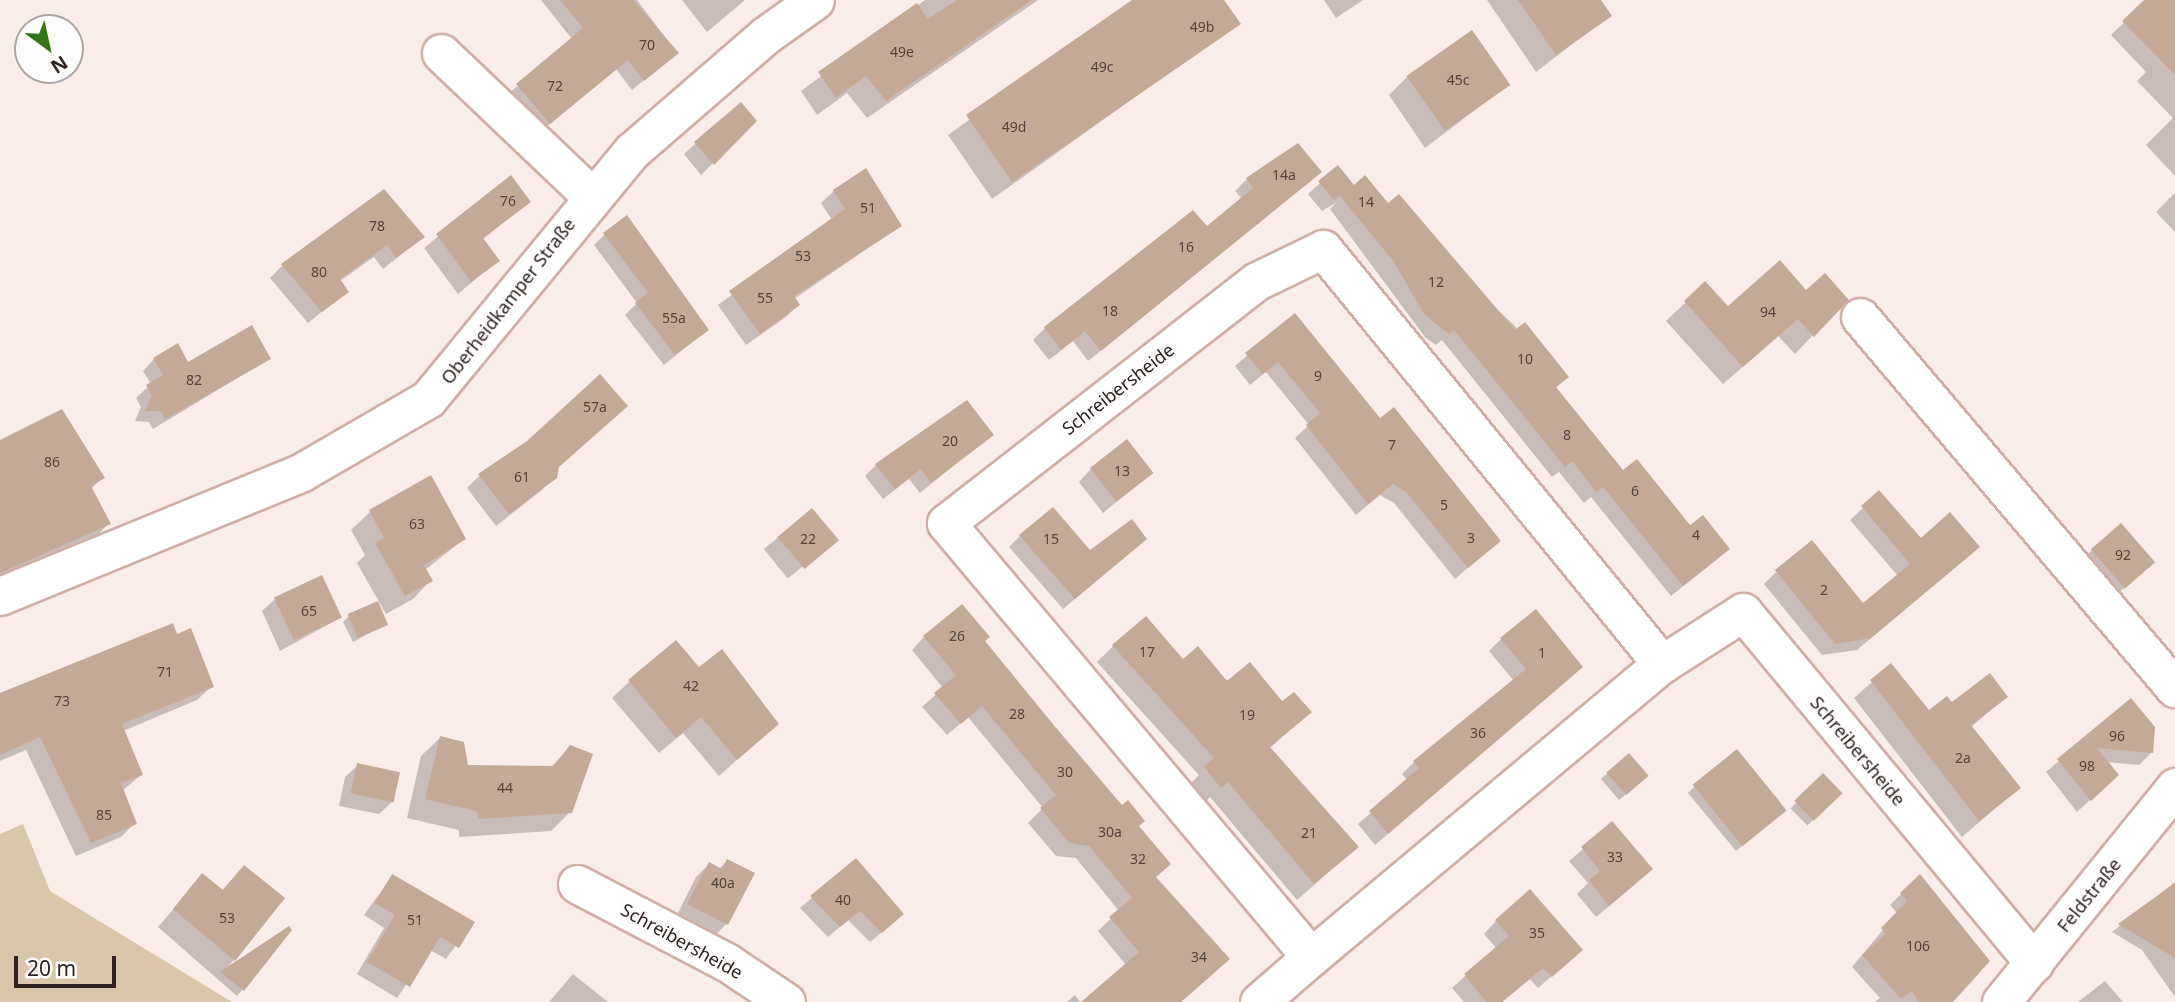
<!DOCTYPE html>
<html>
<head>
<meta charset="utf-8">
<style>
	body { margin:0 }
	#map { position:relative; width:2175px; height:1002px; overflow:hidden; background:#faece8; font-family:"Noto Sans",sans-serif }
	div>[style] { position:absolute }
	.green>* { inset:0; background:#dac6aa }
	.shadow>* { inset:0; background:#0003; transform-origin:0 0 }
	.building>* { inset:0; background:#c5a997; transform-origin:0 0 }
	.roads { filter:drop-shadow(2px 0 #d0aea6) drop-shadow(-2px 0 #d0aea6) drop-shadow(0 2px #d0aea6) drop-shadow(0 -2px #d0aea6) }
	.minor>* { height:37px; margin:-18.5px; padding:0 18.5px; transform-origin:18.5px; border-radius:18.5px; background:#fff }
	span { translate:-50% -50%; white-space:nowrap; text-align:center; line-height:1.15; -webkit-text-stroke:6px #fdfdfd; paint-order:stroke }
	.number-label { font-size:14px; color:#54443d }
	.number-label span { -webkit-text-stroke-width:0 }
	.street-label { font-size:18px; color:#2f221f }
	.north { position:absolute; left:14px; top:14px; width:70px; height:70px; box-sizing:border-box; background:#fdfdfd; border:2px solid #aba5a4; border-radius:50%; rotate:147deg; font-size:19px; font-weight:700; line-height:28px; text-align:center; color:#2f221f }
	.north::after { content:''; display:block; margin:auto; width:24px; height:32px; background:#337616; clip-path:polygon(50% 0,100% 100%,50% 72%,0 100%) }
	.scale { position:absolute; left:14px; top:956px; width:102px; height:32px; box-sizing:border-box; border:4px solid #2f221f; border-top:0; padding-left:9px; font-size:21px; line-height:24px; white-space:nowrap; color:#2f221f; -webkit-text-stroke:5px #fdfdfd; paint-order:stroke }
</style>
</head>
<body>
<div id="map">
	<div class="green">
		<i style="clip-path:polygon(23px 824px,50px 891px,232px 1002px,0 1002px,0 834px)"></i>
	</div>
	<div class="shadow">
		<i style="clip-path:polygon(541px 0,637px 0,677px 53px,632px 90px,616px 69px,538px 134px,506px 96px,572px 39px)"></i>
		<i style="clip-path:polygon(682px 0,745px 0,707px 32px)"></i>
		<i style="clip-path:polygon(925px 0,1038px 0,867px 118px,847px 93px,817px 115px,801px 91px)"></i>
		<i style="clip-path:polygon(1136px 0,1222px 0,1239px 23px,992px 199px,948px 135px)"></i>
		<i style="clip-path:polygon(1324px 0,1363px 0,1336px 18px)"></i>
		<i style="clip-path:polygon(1487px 0,1598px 0,1609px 16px,1536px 72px)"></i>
		<i style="clip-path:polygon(2147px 0,2175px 0,2175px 176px,2146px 145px,2173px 118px,2137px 81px,2146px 72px,2111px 35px)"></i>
		<i style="clip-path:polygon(1407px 77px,1508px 85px,1425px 148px,1389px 95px)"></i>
		<i style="clip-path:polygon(755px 121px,701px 175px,684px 154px,696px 143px)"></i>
		<i style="clip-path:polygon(1298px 145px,1320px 172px,1308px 183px,1088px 361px,1073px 341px,1049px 360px,1033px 340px,1045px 328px,1193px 212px,1207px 228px,1242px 199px,1235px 191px,1247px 179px)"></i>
		<i style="clip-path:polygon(1337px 168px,1354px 187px,1388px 205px,1567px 376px,1555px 389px,1623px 472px,1689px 528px,1728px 548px,1716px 560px,1671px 596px,1591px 497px,1584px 503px,1559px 472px,1552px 477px,1442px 340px,1436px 345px,1425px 337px,1330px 209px,1337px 202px,1322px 211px,1308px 194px)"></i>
		<i style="clip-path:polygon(510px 177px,529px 202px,482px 240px,497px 261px,458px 294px,424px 248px)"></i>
		<i style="clip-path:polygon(834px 191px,900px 226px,794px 299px,798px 305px,786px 317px,746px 345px,718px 305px,832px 220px,821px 203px)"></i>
		<i style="clip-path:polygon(2175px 193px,2175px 232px,2156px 212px)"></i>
		<i style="clip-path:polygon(605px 234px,707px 330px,664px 365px,625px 315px,637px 303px,594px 245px)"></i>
		<i style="clip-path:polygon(423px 237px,383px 269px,374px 257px,340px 281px,347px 291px,308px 323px,270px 278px,283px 265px)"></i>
		<i style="clip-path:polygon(1705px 284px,1728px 309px,1806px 292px,1846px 300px,1795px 354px,1778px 336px,1723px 384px,1666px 321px)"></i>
		<i style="clip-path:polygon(1294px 315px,1380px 420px,1499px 541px,1455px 579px,1394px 503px,1380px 495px,1356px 515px,1295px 438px,1309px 425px,1266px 372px,1250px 385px,1235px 366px)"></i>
		<i style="clip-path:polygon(154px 359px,187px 364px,269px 359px,153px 429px,149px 422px,135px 421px,141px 407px,136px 398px,151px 384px,143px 371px)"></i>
		<i style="clip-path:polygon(992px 434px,920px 493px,909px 479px,883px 499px,865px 476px,876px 465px)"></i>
		<i style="clip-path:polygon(0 444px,103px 477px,91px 489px,109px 523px,92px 541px,0 581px)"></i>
		<i style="clip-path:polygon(557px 468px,542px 490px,496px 526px,467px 488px,479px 476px)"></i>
		<i style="clip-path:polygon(1091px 469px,1151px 473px,1103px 513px,1079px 482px)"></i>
		<i style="clip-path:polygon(1879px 493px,1921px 540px,1965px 559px,1857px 650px,1822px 655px,1764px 584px,1776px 572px,1862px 605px,1898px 576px,1850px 520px)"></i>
		<i style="left:812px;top:510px;width:38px;height:62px;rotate:51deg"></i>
		<i style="clip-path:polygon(370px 512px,464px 539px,425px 570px,431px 580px,413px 599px,386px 614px,357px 563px,365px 555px,351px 530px)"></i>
		<i style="clip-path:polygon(1020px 536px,1090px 553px,1145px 539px,1063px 609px,1009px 547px)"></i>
		<i style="clip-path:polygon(2092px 550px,2141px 573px,2113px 598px,2081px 562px)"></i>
		<i style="clip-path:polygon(275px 599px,340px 618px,280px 651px,262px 611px)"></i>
		<i style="clip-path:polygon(349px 616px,386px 624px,353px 642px,343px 622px)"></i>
		<i style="clip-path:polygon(176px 636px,212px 686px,197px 700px,123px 731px,141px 775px,122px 791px,135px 823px,121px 837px,76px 856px,26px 750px,0 761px,0 698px)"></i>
		<i style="clip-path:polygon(924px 637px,983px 642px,1137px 826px,1155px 878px,1215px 972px,1181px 1002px,1083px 1002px,1126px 965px,1098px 931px,1119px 911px,1076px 858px,1056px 856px,1028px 823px,1043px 808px,968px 717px,947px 735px,922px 707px,943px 688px,912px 650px)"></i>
		<i style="clip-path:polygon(1501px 639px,1569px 679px,1375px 845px,1358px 824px,1408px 781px,1402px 774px,1414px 762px,1514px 681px,1489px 651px)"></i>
		<i style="clip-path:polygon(1113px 646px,1182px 662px,1309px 712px,1269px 749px,1357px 847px,1297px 900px,1210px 797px,1204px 803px,1189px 785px,1199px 775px,1097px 662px)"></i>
		<i style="clip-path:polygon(1891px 665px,1929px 712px,2006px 697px,1970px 728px,2019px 788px,1962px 837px,1854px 698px)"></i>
		<i style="clip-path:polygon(699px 670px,777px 724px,719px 776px,683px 733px,659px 753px,612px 698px,629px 682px)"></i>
		<i style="clip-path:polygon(2131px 700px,2152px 752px,2139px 765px,2106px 762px,2104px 787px,2077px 812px,2046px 772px)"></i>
		<i style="clip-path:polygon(440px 738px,467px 766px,550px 768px,570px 747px,570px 812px,551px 831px,459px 837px,459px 830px,407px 818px,421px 756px)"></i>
		<i style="clip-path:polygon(1629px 755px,1641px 782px,1619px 800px,1601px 779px)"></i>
		<i style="clip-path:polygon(358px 765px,392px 802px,379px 814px,339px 806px,345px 777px)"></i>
		<i style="left:1823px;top:776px;width:24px;height:46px;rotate:45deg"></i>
		<i style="clip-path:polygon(1694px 787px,1779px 815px,1736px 851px,1688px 793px)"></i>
		<i style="clip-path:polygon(1612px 824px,1638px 882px,1596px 917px,1577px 894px,1588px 883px,1569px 861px)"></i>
		<i style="clip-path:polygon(856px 860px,891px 925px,870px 942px,848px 920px,828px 937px,800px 908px)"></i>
		<i style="clip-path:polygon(727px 861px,726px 924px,714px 937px,676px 917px,696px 877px,709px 864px,719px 869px)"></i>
		<i style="clip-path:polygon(244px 867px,234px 960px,228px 966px,290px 930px,237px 996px,158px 927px,202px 876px,221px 891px)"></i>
		<i style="clip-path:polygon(392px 876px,472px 923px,446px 959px,430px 950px,397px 998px,357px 974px,384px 928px,364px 915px)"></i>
		<i style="clip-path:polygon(1919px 877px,1945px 1002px,1875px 1002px,1880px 998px,1852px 967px,1897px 913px,1890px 905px)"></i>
		<i style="clip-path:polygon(2175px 882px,2175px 997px,2142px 950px,2112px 932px)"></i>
		<i style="clip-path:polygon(1496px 921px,1568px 962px,1538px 988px,1530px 979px,1502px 1002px,1464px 1002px,1452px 988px,1496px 948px,1484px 934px)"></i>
		<i style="clip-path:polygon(573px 974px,608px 1002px,549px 1002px)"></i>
		<i style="clip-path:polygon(2105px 981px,2123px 1002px,2078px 1002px)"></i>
		<i style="clip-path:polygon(1075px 995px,1080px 1002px,1067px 1002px)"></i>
	</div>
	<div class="building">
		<i style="clip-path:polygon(560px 0,633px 0,679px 53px,644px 81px,628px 60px,550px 124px,516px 84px,583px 28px)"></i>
		<i style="clip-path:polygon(957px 0,1032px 0,886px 101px,866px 76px,836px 98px,818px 72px,917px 3px,928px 19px)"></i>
		<i style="clip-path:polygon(1132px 0,1224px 0,1241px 24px,1012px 182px,966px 115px)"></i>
		<i style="clip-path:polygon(1518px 0,1601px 0,1612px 16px,1556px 55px)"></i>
		<i style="clip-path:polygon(2144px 0,2175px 0,2175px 75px,2122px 21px)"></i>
		<i style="left:1472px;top:30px;width:67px;height:80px;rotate:55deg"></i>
		<i style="clip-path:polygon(741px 102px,757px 121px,714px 165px,694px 142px)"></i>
		<i style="clip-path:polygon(1298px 143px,1322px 172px,1101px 351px,1085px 331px,1061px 350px,1044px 327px,1193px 210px,1207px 226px,1253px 188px,1246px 178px)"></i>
		<i style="clip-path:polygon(1338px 165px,1354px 185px,1365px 175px,1388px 203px,1399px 194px,1515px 330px,1525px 322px,1569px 377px,1556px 387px,1623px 470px,1637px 459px,1690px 525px,1703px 515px,1730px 549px,1683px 586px,1603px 487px,1596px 492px,1572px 461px,1565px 467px,1454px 330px,1449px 334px,1424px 314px,1394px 262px,1340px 196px,1347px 191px,1334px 200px,1318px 181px)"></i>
		<i style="clip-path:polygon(866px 168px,902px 226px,794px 296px,800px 305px,760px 334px,729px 291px,845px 209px,833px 190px)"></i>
		<i style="clip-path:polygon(511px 175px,531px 202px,483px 238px,500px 261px,471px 282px,436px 234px)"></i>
		<i style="clip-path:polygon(384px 189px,425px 237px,396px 258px,387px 245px,362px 263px,340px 279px,349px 292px,322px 312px,281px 264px)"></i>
		<i style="clip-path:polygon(627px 215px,709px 330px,675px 355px,635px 303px,648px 293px,603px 233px)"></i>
		<i style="clip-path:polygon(1780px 260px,1806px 290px,1825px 273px,1849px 300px,1814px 337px,1798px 319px,1743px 367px,1684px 301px,1705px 281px,1728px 306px)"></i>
		<i style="clip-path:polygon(1295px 313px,1380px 418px,1394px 407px,1501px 541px,1468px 568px,1406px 492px,1393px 484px,1368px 504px,1306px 425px,1320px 413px,1278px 362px,1263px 374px,1245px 353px)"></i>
		<i style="clip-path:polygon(252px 325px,271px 359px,165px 419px,161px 411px,145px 411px,152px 395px,146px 385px,163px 375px,153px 358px,178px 343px,188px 362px)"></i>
		<i style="clip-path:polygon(600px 374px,628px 406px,559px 467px,557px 478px,509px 514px,478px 474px,527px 441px)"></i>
		<i style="clip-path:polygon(967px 400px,994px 435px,931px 483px,921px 469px,895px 489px,875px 464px)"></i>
		<i style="clip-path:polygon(62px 409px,105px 478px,91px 486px,111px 524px,0 573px,0 440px)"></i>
		<i style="left:1127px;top:439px;width:43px;height:47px;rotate:52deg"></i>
		<i style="clip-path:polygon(431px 475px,466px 539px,424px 565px,433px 581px,405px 596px,375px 543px,384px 538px,369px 510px)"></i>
		<i style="clip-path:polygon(1879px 490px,1921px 538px,1950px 512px,1980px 547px,1871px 638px,1835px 644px,1775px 570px,1812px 540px,1863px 603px,1910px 564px,1861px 506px)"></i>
		<i style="clip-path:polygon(1053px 507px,1090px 550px,1132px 519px,1147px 539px,1075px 599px,1019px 535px)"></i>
		<i style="left:812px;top:508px;width:42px;height:45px;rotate:50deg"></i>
		<i style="left:2121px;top:523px;width:52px;height:40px;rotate:49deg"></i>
		<i style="left:322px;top:575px;width:47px;height:53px;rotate:65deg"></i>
		<i style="left:378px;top:601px;width:26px;height:33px;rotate:67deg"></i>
		<i style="clip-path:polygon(962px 604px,990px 637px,985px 641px,1057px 729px,1122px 805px,1128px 800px,1145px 821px,1139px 826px,1171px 864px,1156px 877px,1230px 959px,1181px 1002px,1081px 1002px,1139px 952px,1109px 917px,1132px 898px,1089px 846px,1069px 843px,1040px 808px,1056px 795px,982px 706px,961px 724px,934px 693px,956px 675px,923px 636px)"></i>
		<i style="clip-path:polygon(1536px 609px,1583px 667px,1388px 834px,1369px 811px,1419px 768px,1413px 761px,1526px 669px,1500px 638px)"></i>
		<i style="clip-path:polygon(1146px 616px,1183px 659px,1198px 646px,1227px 681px,1250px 662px,1282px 701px,1294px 692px,1312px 712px,1270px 747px,1359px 847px,1314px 884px,1228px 782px,1221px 788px,1204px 767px,1214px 758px,1112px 645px)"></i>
		<i style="clip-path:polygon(173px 623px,177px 634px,191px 628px,214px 687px,122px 724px,143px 775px,121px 783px,137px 824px,91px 843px,40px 737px,0 755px,0 693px)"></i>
		<i style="clip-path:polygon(676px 640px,699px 667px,722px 649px,779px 724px,737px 760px,701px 717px,676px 738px,628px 680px)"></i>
		<i style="clip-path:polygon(1891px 663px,1929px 710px,1947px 696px,1952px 702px,1990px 673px,2008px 697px,1971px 725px,2021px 788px,1979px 821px,1870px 680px)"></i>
		<i style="clip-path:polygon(2131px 698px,2155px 727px,2153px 753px,2097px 748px,2119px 775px,2091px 801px,2057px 759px)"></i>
		<i style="clip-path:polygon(440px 736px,464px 742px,468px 765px,554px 766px,570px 745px,593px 754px,572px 813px,478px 819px,477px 811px,425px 799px)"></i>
		<i style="left:1737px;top:749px;width:79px;height:57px;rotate:51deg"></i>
		<i style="left:1629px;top:753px;width:30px;height:30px;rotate:49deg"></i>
		<i style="left:357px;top:763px;width:44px;height:31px;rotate:12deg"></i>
		<i style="left:1823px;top:773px;width:28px;height:40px;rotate:46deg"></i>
		<i style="clip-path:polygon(1612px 821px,1653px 869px,1609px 906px,1589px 880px,1600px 871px,1581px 847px)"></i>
		<i style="clip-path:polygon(856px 858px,904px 914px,882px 933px,860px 911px,840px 927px,810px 896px)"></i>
		<i style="clip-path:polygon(727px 859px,755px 873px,728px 925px,687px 904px,709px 862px,722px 869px)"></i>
		<i style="clip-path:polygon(244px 865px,285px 898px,235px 961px,173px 909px,202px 873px,223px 890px)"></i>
		<i style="clip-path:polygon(392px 874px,475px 922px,459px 948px,440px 937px,410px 987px,367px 962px,395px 915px,375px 903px)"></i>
		<i style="clip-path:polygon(1920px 874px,1990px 961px,1953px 1002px,1919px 1002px,1912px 991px,1901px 999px,1862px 955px,1886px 934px,1881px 928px,1907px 901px,1900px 893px)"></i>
		<i style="clip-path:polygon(2175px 883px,2175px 958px,2118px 924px)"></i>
		<i style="clip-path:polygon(1530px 889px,1583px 950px,1552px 977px,1543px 968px,1502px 1002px,1486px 1002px,1464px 974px,1509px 936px,1495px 920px)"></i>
		<i style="clip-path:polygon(289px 926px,292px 930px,244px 991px,220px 972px)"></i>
	</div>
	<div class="roads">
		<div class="minor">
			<i style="left:441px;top:53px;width:207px;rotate:43.6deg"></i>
			<i style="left:1860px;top:317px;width:487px;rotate:49.7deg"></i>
			<i style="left:0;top:596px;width:326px;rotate:-22.3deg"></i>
			<i style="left:302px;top:472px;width:146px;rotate:-30.1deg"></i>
			<i style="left:428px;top:399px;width:321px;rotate:-50.6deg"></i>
			<i style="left:632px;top:151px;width:177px;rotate:-40.9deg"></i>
			<i style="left:766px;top:35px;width:60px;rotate:-35.5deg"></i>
			<i style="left:577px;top:884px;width:170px;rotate:27.6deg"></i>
			<i style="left:728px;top:963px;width:70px;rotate:33.9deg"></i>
			<i style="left:1311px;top:957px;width:457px;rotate:-39.9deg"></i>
			<i style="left:1662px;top:664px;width:96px;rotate:-32.7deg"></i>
			<i style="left:1743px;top:612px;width:456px;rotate:50.3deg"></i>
			<i style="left:1259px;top:1002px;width:69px;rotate:-40.9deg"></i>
			<i style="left:1311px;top:957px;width:567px;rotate:-130.06deg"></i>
			<i style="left:946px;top:523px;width:394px;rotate:-37.9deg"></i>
			<i style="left:1257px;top:281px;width:73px;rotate:-25.9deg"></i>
			<i style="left:1323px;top:249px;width:536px;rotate:50.76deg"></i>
			<i style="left:2001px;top:1002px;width:277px;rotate:-51deg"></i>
		</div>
	</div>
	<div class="number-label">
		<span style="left:1202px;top:27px">49b</span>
		<span style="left:647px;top:45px">70</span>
		<span style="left:902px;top:52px">49e</span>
		<span style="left:1102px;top:67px">49c</span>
		<span style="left:1458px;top:80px">45c</span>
		<span style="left:555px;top:86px">72</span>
		<span style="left:1014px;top:127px">49d</span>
		<span style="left:1284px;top:175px">14a</span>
		<span style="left:508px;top:201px">76</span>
		<span style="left:1366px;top:202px">14</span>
		<span style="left:868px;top:208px">51</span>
		<span style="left:377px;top:226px">78</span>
		<span style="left:1186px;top:247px">16</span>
		<span style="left:803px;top:256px">53</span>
		<span style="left:319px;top:272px">80</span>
		<span style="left:1436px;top:282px">12</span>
		<span style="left:765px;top:298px">55</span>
		<span style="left:1110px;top:311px">18</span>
		<span style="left:1768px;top:312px">94</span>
		<span style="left:674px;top:318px">55a</span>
		<span style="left:1525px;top:359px">10</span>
		<span style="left:1318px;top:376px">9</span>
		<span style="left:194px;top:380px">82</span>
		<span style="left:595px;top:407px">57a</span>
		<span style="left:1567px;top:435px">8</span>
		<span style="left:950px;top:441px">20</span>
		<span style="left:1392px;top:445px">7</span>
		<span style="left:52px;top:462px">86</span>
		<span style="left:1122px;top:471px">13</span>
		<span style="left:522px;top:477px">61</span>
		<span style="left:1635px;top:491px">6</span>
		<span style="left:1444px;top:505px">5</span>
		<span style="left:417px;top:524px">63</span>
		<span style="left:1696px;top:535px">4</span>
		<span style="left:1471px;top:538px">3</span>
		<span style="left:808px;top:539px">22</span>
		<span style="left:1051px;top:539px">15</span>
		<span style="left:2123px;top:555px">92</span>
		<span style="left:1824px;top:590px">2</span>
		<span style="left:309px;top:611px">65</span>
		<span style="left:957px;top:636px">26</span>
		<span style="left:1147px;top:652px">17</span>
		<span style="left:1542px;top:653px">1</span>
		<span style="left:165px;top:672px">71</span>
		<span style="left:691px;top:686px">42</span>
		<span style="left:62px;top:701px">73</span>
		<span style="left:1017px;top:714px">28</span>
		<span style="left:1247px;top:715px">19</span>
		<span style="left:1478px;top:733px">36</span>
		<span style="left:2117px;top:736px">96</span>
		<span style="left:1963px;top:758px">2a</span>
		<span style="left:2087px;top:766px">98</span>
		<span style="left:1065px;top:772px">30</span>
		<span style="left:505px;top:788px">44</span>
		<span style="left:104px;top:815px">85</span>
		<span style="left:1110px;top:832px">30a</span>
		<span style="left:1309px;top:833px">21</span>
		<span style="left:1615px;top:857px">33</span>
		<span style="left:1138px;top:859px">32</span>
		<span style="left:723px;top:883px">40a</span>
		<span style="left:843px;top:900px">40</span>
		<span style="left:227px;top:918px">53</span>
		<span style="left:415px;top:920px">51</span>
		<span style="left:1537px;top:933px">35</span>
		<span style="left:1918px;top:946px">106</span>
		<span style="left:1199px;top:957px">34</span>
	</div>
	<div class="street-label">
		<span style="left:508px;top:301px;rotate:-52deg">Oberheidkamper Straße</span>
		<span style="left:1118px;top:389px;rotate:-38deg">Schreibersheide</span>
		<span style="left:1858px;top:751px;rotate:50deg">Schreibersheide</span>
		<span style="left:2089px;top:895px;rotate:-51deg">Feldstraße</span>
		<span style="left:682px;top:941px;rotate:29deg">Schreibersheide</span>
	</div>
	<div class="north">N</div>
	<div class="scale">20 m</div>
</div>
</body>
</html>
